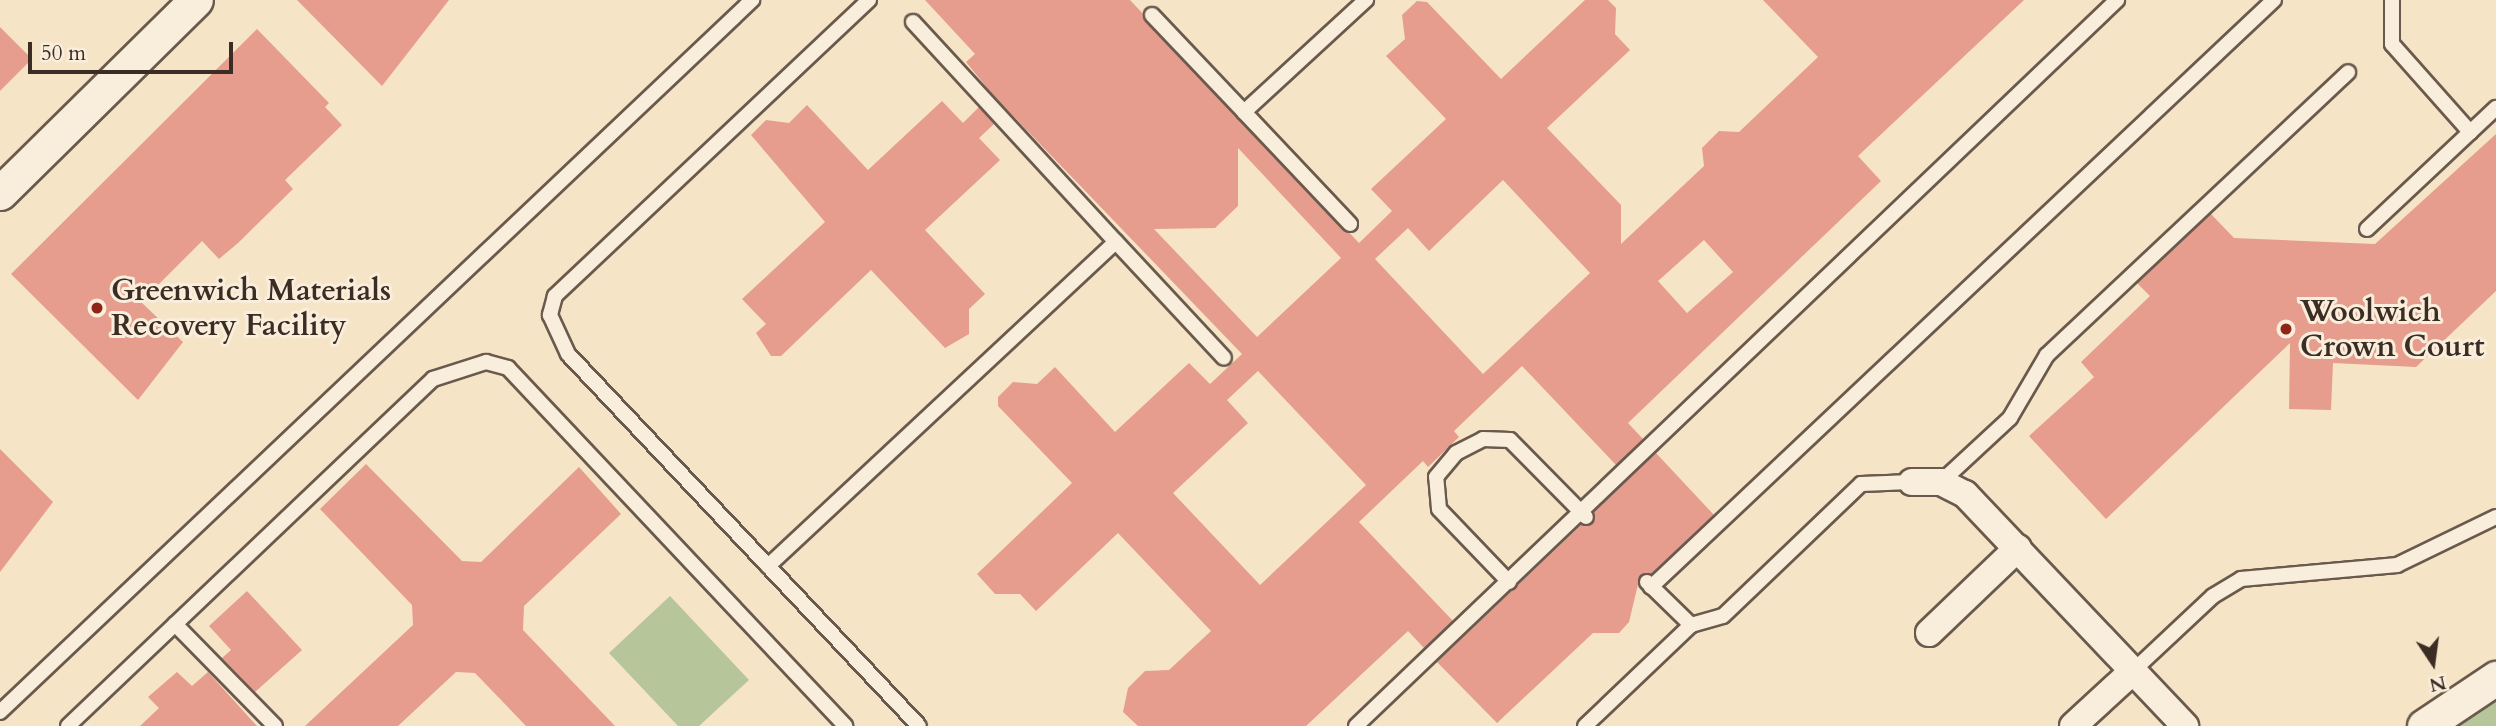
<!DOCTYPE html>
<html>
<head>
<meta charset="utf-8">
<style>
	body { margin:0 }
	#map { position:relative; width:2496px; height:726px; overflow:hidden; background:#f6e4c7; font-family:Cardo,serif }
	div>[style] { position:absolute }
	.green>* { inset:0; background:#b7c59a }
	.building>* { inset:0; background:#e79d8d }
	.roads { filter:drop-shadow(2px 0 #6a5a4d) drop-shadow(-2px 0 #6a5a4d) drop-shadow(0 2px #6a5a4d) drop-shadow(0 -2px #6a5a4d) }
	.service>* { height:14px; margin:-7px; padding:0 7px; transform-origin:7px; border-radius:7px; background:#f9eddb }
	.minor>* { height:26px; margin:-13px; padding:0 13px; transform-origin:13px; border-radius:13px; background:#f9eddb }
	.tertiary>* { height:33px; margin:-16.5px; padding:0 16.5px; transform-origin:16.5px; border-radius:16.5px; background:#f9eddb }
	.dots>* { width:19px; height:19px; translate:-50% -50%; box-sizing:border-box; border:4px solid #f9eddb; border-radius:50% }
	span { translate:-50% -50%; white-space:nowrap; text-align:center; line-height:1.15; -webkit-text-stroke:6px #f9eddb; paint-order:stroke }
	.poi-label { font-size:30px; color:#3b2c24; font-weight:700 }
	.left { translate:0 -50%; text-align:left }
	.north { position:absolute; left:2398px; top:628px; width:70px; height:70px; -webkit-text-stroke:5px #f9eddb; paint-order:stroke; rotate:167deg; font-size:19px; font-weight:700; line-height:28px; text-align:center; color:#3b2c24 }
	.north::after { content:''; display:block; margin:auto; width:24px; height:32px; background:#3b2c24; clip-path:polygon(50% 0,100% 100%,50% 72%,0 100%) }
	.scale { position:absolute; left:28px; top:42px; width:205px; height:32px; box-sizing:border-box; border:4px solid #3b2c24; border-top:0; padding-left:9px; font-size:21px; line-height:24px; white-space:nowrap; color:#3b2c24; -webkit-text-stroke:5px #f9eddb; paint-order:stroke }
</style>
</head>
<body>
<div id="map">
	<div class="green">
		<i style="clip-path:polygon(670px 596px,749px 680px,699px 726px,678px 726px,609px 653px)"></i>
		<i style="clip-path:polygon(2496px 699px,2496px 726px,2451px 726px,2467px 715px)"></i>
	</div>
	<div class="building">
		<i style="clip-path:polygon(297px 0,449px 0,382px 86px)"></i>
		<i style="clip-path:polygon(evenodd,925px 0,1130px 0,1359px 243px,1392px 211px,1371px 189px,1446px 119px,1386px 56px,1405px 39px,1402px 15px,1417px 1px,1427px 2px,1501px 79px,1585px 0,1608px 0,1616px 8px,1615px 34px,1630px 50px,1547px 128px,1621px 205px,1621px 244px,1704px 166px,1702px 148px,1719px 131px,1739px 132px,1818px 57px,1763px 0,2024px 0,1858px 156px,1881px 181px,1628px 423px,1643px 439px,1616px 465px,1522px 366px,1454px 431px,1459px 437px,1428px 467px,1423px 461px,1359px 522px,1453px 621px,1424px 648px,1408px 631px,1306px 726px,1138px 726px,1123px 712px,1128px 688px,1145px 671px,1169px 670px,1211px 631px,1118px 533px,1036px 611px,1020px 594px,995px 594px,977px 574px,1072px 483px,998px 406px,998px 397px,1013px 382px,1037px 384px,1055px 367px,1115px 432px,1189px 363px,1210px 384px,1242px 354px,992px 94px,966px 62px,975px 54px,925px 0,1238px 148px,1341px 258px,1257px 337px,1154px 229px,1215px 228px,1238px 206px,1238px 148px,925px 0,1503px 180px,1590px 273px,1483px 374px,1375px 259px,1408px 228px,1429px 251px,1503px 180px,925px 0,1704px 240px,1733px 272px,1687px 313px,1658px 281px,1704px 240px,925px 0,1258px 371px,1366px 485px,1260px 585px,1173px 493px,1248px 423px,1227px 400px,1258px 371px)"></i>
		<i style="clip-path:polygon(0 27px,32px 59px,0 91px)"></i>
		<i style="clip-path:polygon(257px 29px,329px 103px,325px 107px,342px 125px,285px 180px,293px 189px,238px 243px,219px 259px,202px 241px,141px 302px,183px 342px,138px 400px,11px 274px)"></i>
		<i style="clip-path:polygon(942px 101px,963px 123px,979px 107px,994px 124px,979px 138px,1000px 160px,925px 230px,985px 294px,969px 309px,969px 334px,945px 348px,871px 270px,781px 356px,771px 356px,756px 333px,766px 324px,742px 299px,825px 222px,751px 135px,766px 120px,789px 123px,807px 105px,868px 170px)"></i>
		<i style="clip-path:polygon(2496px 134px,2496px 291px,2416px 367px,2333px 363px,2331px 410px,2289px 409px,2290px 343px,2106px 519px,2029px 436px,2094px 377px,2081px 362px,2150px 296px,2137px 283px,2211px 214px,2234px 238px,2375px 244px)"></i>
		<i style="clip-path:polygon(0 449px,53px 502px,0 572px)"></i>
		<i style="clip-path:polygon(1656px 453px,1714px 515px,1651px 574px,1640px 576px,1629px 622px,1619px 633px,1593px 633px,1497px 723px,1437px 662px,1581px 525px,1592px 524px,1594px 512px)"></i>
		<i style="clip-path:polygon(366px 464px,462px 561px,481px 562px,579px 467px,621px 514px,524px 606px,523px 630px,615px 726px,526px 726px,475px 673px,456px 672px,398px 726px,305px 726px,413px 625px,412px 605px,320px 509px)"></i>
		<i style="clip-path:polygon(247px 591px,302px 650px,255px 692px,222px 658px,231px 650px,209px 626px)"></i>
		<i style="clip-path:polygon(177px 672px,192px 686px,208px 672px,257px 726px,140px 726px,159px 708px,148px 697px)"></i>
	</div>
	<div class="roads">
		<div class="service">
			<i style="left:869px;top:0;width:432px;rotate:136.7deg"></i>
			<i style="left:555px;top:296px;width:20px;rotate:105deg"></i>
			<i style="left:550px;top:315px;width:43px;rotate:65.2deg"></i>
			<i style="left:568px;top:354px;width:511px;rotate:46.66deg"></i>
			<i style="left:2392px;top:0;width:44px;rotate:90deg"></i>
			<i style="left:2392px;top:44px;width:118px;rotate:48.4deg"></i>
			<i style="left:1152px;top:15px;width:134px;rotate:46.5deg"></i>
			<i style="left:913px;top:22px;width:299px;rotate:47.3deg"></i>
			<i style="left:1350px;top:224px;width:154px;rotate:-133.4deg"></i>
			<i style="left:1244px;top:112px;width:166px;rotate:-42.6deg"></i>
			<i style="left:2367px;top:229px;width:177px;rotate:-43.2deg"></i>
			<i style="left:1941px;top:482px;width:94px;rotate:-42.8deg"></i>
			<i style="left:2010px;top:418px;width:73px;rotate:-59.6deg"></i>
			<i style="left:2047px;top:355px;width:413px;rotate:-43.2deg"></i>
			<i style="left:768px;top:566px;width:475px;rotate:-43deg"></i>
			<i style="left:1116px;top:242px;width:158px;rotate:47deg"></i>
			<i style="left:1509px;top:582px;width:101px;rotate:-133.8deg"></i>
			<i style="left:1439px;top:509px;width:32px;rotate:-95deg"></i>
			<i style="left:1436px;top:477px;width:31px;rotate:-50deg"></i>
			<i style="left:1456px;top:453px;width:30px;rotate:-27deg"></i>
			<i style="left:1483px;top:439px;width:27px;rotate:2deg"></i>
			<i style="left:1510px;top:440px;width:108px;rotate:45.4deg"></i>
			<i style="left:1647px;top:582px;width:62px;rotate:44.3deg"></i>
			<i style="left:1691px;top:625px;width:33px;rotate:-16deg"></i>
			<i style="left:1723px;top:616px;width:191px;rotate:-43.7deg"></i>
			<i style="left:1861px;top:484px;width:51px;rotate:-2.2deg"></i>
			<i style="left:1651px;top:587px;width:856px;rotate:-43.3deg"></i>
			<i style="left:175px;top:624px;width:143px;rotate:45.6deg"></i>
			<i style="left:2134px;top:670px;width:108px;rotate:-43.1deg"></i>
			<i style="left:2213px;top:596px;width:33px;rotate:-31deg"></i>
			<i style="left:2241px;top:579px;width:157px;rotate:-5.1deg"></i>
			<i style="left:2397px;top:565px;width:110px;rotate:-25.9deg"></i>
			<i style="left:0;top:712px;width:1036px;rotate:-43.43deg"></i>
			<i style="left:68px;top:726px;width:504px;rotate:-43.55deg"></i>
			<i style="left:433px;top:379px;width:56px;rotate:-17.8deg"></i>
			<i style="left:486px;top:362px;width:23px;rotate:15deg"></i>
			<i style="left:508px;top:368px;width:492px;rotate:46.7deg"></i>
			<i style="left:1356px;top:726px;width:1052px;rotate:-43.65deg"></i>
			<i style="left:1585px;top:726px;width:146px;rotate:-43.6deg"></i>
		</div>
		<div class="minor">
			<i style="left:1912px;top:482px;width:29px"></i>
			<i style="left:1941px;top:482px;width:27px;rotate:27deg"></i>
			<i style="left:1965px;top:494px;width:320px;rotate:46.5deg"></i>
			<i style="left:1929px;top:633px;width:123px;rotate:-43.7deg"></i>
			<i style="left:2073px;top:726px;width:83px;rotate:-42.6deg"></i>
		</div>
		<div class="tertiary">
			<i style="left:0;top:193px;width:275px;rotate:-44.6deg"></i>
			<i style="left:2424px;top:726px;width:87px;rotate:-33.7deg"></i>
		</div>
	</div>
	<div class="dots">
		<i style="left:97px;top:308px;background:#8f2418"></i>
		<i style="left:2286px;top:329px;background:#8f2418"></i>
	</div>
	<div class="poi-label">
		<span class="left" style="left:111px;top:308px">Greenwich Materials<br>Recovery Facility</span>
		<span class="left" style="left:2300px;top:329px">Woolwich<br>Crown Court</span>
	</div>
	<div class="north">N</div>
	<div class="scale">50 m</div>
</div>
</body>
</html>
